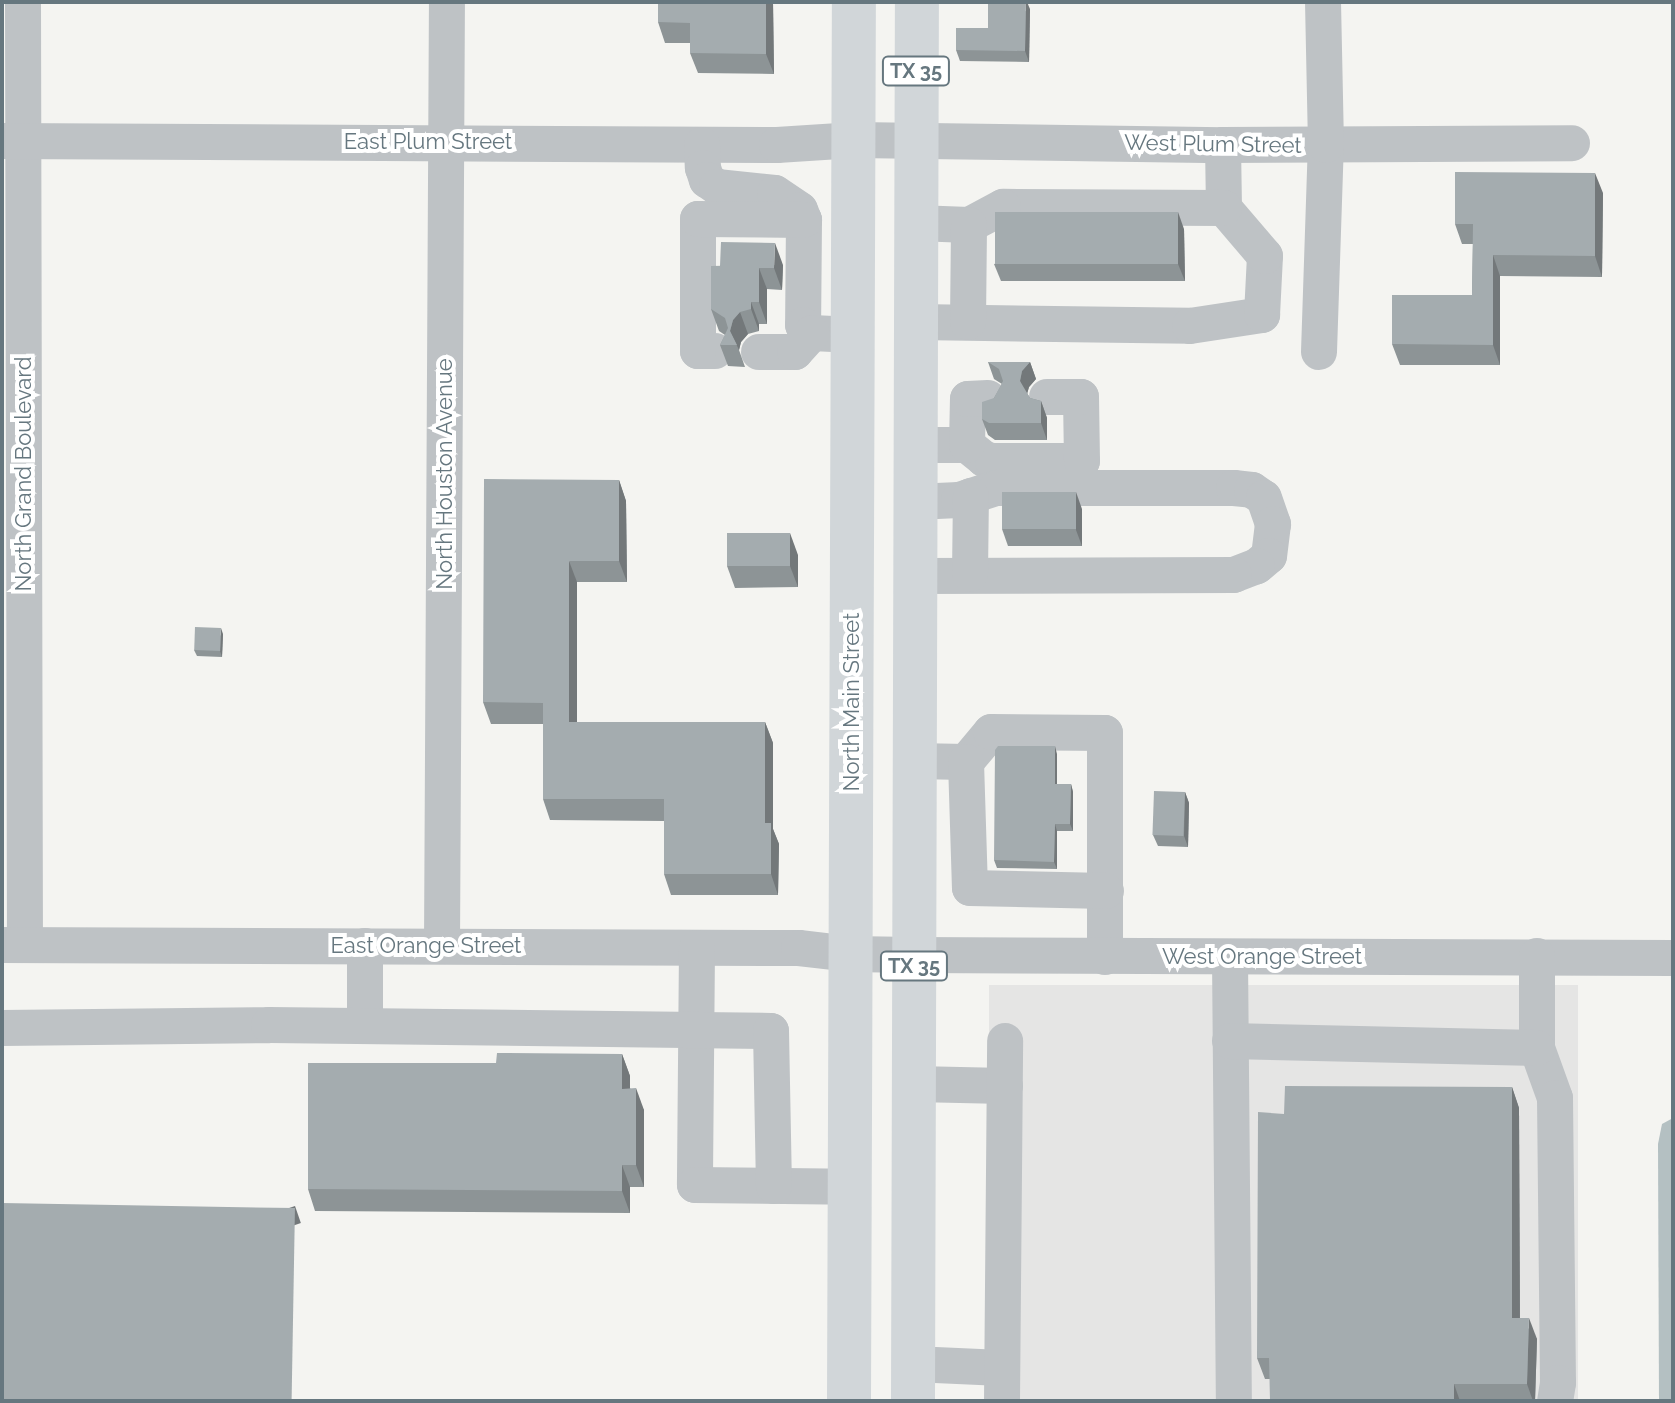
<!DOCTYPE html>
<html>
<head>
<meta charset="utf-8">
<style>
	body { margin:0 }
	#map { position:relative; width:1675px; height:1403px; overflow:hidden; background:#f4f4f1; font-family:Raleway,sans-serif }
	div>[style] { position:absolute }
	.built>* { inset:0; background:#e5e5e4; transform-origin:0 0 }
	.water>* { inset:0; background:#b4c0c2 }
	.minor>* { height:36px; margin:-18px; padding:0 18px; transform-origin:18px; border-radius:18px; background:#bec2c5 }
	.major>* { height:44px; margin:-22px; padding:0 22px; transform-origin:22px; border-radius:22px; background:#d1d6d9 }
	.wall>* { inset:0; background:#8d9496 }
	.shaded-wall>* { inset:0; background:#73787a; transform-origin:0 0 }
	.building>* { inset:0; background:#a4acaf; transform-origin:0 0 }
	span { translate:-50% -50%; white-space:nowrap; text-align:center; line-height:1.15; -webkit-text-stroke:8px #fff; paint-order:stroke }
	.shield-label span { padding:2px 6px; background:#fff; border:2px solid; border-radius:6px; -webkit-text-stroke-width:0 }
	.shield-label { font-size:20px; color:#66777f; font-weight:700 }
	.street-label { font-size:22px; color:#66777f }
	.frame { position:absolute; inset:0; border:4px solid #66777f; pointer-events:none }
</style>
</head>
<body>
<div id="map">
	<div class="built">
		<i style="left:1578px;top:985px;width:416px;height:589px;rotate:90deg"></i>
	</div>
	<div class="water">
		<i style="clip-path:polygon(1673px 1118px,1673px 1401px,1659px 1401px,1658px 1144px,1662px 1124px)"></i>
	</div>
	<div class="minor">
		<i style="left:23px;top:2px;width:943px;rotate:89.88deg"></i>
		<i style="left:2px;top:141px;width:775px;rotate:0.3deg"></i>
		<i style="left:777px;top:145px;width:78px;rotate:-3.7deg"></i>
		<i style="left:855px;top:140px;width:368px;rotate:0.8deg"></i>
		<i style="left:1223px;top:145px;width:349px;rotate:-0.3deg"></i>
		<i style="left:702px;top:145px;width:23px;rotate:88deg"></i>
		<i style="left:703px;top:168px;width:13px;rotate:72deg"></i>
		<i style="left:707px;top:180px;width:12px;rotate:35deg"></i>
		<i style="left:717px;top:187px;width:58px;rotate:5.9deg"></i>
		<i style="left:775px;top:193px;width:30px;rotate:34deg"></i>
		<i style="left:800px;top:210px;width:11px;rotate:68deg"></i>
		<i style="left:804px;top:220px;width:105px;rotate:90.5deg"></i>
		<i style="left:803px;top:325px;width:12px;rotate:42deg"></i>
		<i style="left:812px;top:333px;width:42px;rotate:2.7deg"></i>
		<i style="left:1223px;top:145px;width:63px;rotate:89.1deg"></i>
		<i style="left:916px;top:322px;width:274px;rotate:0.8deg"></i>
		<i style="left:1190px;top:326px;width:73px;rotate:-8.7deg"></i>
		<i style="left:1262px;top:315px;width:59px;rotate:-87.1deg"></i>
		<i style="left:1265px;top:256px;width:63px;rotate:-130.5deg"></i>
		<i style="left:1224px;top:208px;width:221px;rotate:-179.7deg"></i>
		<i style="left:1003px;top:207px;width:38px;rotate:152deg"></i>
		<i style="left:969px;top:225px;width:53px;rotate:-177.8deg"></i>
		<i style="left:968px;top:322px;width:97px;rotate:-89.4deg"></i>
		<i style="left:715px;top:351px;width:17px;rotate:180deg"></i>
		<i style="left:698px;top:351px;width:132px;rotate:-90deg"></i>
		<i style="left:698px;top:219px;width:106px;rotate:0.5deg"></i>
		<i style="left:759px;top:352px;width:36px"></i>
		<i style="left:795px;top:352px;width:25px;rotate:-48deg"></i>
		<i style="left:1319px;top:352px;width:207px;rotate:-88.1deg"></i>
		<i style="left:1326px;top:145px;width:143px;rotate:-91.2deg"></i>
		<i style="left:916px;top:445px;width:51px"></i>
		<i style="left:967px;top:445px;width:22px;rotate:39deg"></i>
		<i style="left:984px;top:459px;width:9px;rotate:13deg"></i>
		<i style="left:993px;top:461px;width:89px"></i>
		<i style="left:1082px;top:461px;width:64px;rotate:-90.9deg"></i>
		<i style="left:1081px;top:397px;width:34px;rotate:180deg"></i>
		<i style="left:967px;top:445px;width:46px;rotate:-88.8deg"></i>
		<i style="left:968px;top:399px;width:20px;rotate:-3deg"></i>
		<i style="left:915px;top:502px;width:44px;rotate:-2.6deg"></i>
		<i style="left:959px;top:500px;width:40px;rotate:-18deg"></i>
		<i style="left:997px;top:488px;width:237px"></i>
		<i style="left:1234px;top:488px;width:18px;rotate:6deg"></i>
		<i style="left:1252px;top:490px;width:14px;rotate:34deg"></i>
		<i style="left:1264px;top:498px;width:28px;rotate:71deg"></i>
		<i style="left:1273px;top:524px;width:32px;rotate:97deg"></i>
		<i style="left:1269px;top:556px;width:16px;rotate:140deg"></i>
		<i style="left:1257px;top:566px;width:25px;rotate:159deg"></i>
		<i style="left:1234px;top:575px;width:318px;rotate:179.8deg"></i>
		<i style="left:970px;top:574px;width:78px;rotate:-89.3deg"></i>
		<i style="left:915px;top:761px;width:51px;rotate:1.1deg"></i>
		<i style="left:966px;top:762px;width:39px;rotate:-50deg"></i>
		<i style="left:991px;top:732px;width:114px;rotate:0.5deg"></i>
		<i style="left:1105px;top:733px;width:224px;rotate:90deg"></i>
		<i style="left:966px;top:762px;width:126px;rotate:88.2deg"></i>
		<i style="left:970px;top:888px;width:136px;rotate:1.3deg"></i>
		<i style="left:2px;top:945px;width:797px;rotate:0.22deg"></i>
		<i style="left:799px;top:948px;width:51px;rotate:6.7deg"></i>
		<i style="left:850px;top:954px;width:64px;rotate:0.9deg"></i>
		<i style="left:914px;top:955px;width:759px;rotate:0.23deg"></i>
		<i style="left:442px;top:946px;width:944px;rotate:-89.7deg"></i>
		<i style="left:697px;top:948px;width:237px;rotate:90.5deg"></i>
		<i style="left:695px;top:1185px;width:153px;rotate:0.7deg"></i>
		<i style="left:1537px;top:956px;width:92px;rotate:90deg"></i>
		<i style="left:1537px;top:1048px;width:53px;rotate:70.2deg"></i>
		<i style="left:1555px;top:1098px;width:285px;rotate:89.4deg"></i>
		<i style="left:1558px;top:1383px;width:18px;rotate:99deg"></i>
		<i style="left:1230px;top:957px;width:444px;rotate:89.5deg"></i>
		<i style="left:365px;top:1026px;width:80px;rotate:-90deg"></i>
		<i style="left:2px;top:1028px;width:267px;rotate:-0.6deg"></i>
		<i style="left:269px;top:1025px;width:502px;rotate:0.68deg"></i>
		<i style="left:771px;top:1031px;width:155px;rotate:88.9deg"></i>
		<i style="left:1230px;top:1041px;width:307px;rotate:1.3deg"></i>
		<i style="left:915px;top:1084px;width:90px;rotate:1.3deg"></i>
		<i style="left:913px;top:1364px;width:89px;rotate:2.6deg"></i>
		<i style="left:1002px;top:1401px;width:360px;rotate:-89.5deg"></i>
	</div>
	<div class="major">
		<i style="left:849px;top:1401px;width:1399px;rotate:-89.8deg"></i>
		<i style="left:913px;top:1401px;width:1399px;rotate:-89.84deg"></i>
	</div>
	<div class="wall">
		<i style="clip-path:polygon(773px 2px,774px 74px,698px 73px,690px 53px,690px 43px,665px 43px,658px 22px)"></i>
		<i style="clip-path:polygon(1030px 9px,1029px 62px,960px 61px,956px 50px,988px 28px)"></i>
		<i style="clip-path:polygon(1603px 193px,1602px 277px,1500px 276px,1500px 365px,1400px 365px,1392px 344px,1472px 295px,1473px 244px,1462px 244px,1455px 224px)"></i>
		<i style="clip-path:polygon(1184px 229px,1185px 281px,1001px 281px,994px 264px)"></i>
		<i style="clip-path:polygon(783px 265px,782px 290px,767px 289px,767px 324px,759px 324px,759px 331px,748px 334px,741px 342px,739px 350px,745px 367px,728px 366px,720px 345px,725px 335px,719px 331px,711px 309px,711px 266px)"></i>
		<i style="clip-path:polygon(988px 362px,1030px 362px,1036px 379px,1029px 387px,1027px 393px,1030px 398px,1041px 401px,1047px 418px,1047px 440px,995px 440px,988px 435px,982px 419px,1002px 384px,994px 379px)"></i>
		<i style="clip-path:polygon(619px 480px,626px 501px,627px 582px,577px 582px,577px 722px,765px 722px,773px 743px,773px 829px,779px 844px,778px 895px,671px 895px,664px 874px,664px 821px,550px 820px,543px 799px,543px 724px,491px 724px,483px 702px)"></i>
		<i style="clip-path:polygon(1082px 509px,1082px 546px,1008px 546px,1002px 529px)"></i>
		<i style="clip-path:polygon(798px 555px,798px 587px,735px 588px,727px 566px)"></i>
		<i style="clip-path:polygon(223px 634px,222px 657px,197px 656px,194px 650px)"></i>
		<i style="clip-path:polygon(1057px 754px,1057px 784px,1071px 784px,1073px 792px,1073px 831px,1057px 831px,1057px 869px,997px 868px,994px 860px)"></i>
		<i style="clip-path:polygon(1185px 792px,1189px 803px,1188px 847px,1158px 846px,1153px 835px)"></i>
		<i style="clip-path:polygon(622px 1054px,630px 1076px,630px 1088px,644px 1110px,644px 1187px,630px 1187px,630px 1213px,315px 1211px,308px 1189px,496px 1063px)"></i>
		<i style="clip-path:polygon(1512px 1087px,1519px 1108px,1520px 1318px,1537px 1339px,1535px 1401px,1270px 1401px,1270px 1379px,1265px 1379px,1257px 1358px)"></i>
	</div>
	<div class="shaded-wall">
		<i style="clip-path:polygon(766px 2px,773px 2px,774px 74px,766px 54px)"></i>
		<i style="clip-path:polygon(1026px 2px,1027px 2px,1030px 9px,1029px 62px,1025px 51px)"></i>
		<i style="clip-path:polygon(1595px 173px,1603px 193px,1602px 277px,1595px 256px)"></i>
		<i style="clip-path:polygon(1178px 212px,1184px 229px,1185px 281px,1178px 264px)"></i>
		<i style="clip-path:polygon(775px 243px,783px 265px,782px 290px,774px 268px)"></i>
		<i style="clip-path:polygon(1493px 255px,1500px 276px,1500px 365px,1493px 345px)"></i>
		<i style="clip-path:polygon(759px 268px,767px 289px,767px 324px,759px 302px)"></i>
		<i style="clip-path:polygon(751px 302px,759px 324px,759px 331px,751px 309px)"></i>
		<i style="clip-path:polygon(740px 312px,748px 334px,741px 342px,739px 350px,730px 331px,733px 320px)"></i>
		<i style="clip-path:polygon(1030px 362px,1036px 379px,1029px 387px,1026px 398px,1020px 381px,1022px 371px)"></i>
		<i style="clip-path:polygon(1041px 401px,1047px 418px,1047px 440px,1041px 423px)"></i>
		<i style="clip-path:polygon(619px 480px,626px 501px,627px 582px,619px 561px)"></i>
		<i style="clip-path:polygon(1076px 492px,1082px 509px,1082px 546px,1076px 530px)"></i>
		<i style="clip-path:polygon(790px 533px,798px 555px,798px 587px,790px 566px)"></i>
		<i style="clip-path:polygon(569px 561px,577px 582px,577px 743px,569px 722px)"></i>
		<i style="clip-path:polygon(221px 628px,223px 634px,222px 657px,220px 651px)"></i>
		<i style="clip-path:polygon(765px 722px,773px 743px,773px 829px,779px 844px,778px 895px,771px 874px,765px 823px)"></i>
		<i style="clip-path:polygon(1055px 746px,1057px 754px,1057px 792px,1055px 784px)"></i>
		<i style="clip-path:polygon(1071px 784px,1073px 792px,1073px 831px,1070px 824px)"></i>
		<i style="clip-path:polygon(1185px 792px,1189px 803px,1188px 847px,1184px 836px)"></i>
		<i style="clip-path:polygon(1055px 824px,1057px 831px,1057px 869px,1054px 862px)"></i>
		<i style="clip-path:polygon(622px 1054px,630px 1076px,630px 1111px,622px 1089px)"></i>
		<i style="clip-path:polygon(1512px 1087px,1519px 1108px,1520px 1339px,1512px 1318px)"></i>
		<i style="clip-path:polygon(636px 1088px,644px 1110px,644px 1187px,636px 1165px)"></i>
		<i style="clip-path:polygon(622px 1165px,630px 1187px,630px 1213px,622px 1191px)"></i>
		<i style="left:295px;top:1206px;width:18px;height:195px;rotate:71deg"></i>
		<i style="clip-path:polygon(1529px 1318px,1537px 1339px,1535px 1401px,1533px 1401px,1527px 1384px)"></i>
		<i style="clip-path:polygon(1454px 1384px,1460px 1401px,1454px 1401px)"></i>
	</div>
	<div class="building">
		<i style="clip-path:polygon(658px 2px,766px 2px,766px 54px,690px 53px,690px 23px,658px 22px)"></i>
		<i style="clip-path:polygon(988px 2px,1026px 2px,1025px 51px,956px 50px,956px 28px,988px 28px)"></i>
		<i style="clip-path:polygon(1455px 172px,1595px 173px,1595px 256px,1493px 255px,1493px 345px,1392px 344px,1392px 295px,1472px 295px,1473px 224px,1455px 224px)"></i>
		<i style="left:1178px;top:212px;width:52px;height:183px;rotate:90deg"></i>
		<i style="clip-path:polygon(721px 242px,775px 243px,774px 268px,759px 268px,759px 302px,751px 302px,751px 309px,740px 312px,733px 320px,730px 331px,737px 345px,720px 345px,728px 328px,725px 318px,711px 309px,711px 266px,720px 266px)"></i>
		<i style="clip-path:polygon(988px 362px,1030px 362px,1022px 371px,1020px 381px,1030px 398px,1041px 401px,1041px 423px,989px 423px,982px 419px,982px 402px,994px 398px,1003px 381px,999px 369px)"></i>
		<i style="clip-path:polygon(484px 479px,619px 480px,619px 561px,569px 561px,569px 722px,765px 722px,765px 823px,771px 823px,771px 874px,664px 874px,664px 799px,543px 799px,543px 703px,483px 702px)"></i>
		<i style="left:1002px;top:492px;width:74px;height:37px"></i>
		<i style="left:727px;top:533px;width:63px;height:33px"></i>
		<i style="left:195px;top:627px;width:26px;height:23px;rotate:2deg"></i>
		<i style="clip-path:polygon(998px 746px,1055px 746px,1055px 784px,1071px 784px,1070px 824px,1055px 824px,1054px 862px,994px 860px,995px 750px)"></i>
		<i style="left:1154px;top:791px;width:31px;height:44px;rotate:2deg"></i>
		<i style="clip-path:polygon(497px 1053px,622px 1054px,622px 1089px,636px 1088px,636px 1165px,622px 1165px,622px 1191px,308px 1189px,308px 1063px,496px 1063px)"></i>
		<i style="clip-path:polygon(1285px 1086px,1512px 1087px,1512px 1318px,1529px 1318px,1527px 1384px,1454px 1384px,1454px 1401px,1270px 1401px,1269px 1358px,1257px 1358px,1258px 1112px,1284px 1114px)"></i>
		<i style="left:2px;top:1203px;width:293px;height:198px;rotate:1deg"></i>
	</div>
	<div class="shield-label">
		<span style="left:916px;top:71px">TX 35</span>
		<span style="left:914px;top:966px">TX 35</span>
	</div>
	<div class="street-label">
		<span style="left:428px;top:142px">East Plum Street</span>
		<span style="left:1213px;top:144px;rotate:1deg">West Plum Street</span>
		<span style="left:24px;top:474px;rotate:-90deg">North Grand Boulevard</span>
		<span style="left:445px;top:474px;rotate:-90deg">North Houston Avenue</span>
		<span style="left:852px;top:702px;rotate:-90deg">North Main Street</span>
		<span style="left:426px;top:946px">East Orange Street</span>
		<span style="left:1262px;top:957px">West Orange Street</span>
	</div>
	<div class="frame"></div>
</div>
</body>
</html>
